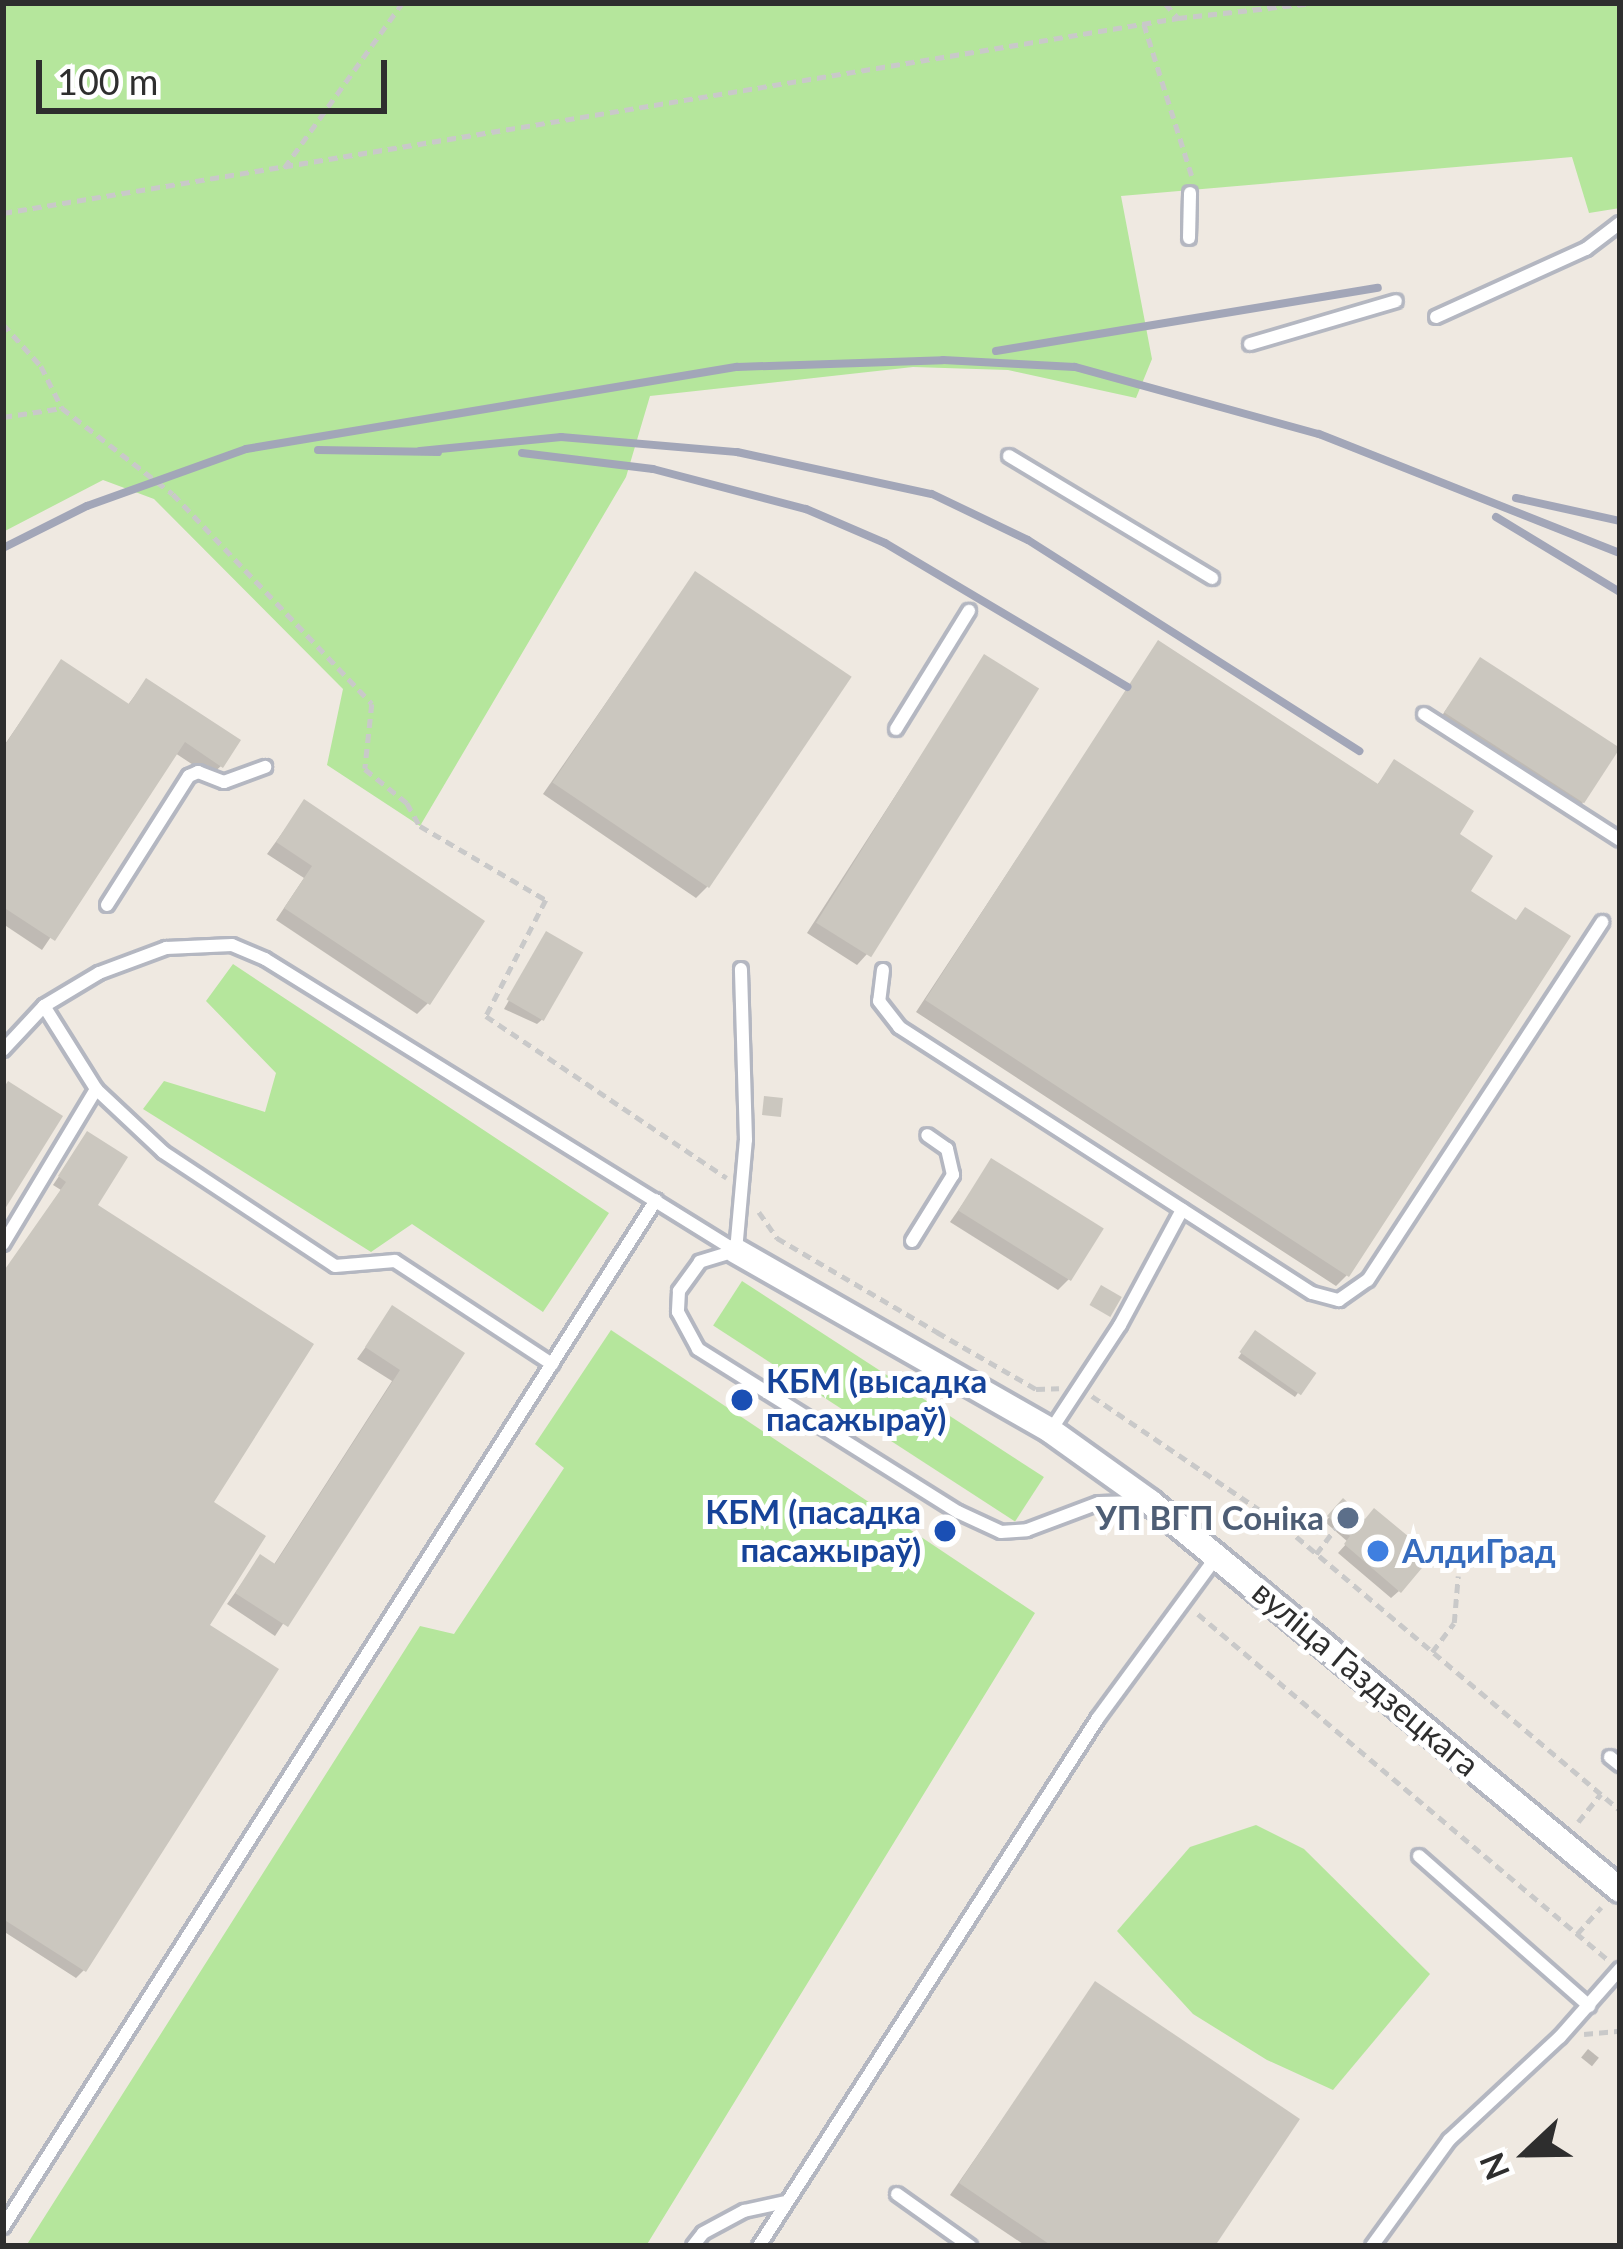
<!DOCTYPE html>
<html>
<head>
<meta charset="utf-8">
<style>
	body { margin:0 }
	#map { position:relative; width:1623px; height:2249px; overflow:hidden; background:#efe9e1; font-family:Lato,sans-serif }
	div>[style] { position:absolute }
	.green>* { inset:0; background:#b5e69c; transform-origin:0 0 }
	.shadow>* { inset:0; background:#0003; transform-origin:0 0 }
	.building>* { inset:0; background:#cbc7bf; transform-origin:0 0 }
	.path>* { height:4.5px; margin-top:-2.25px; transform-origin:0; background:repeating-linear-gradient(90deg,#c9c9c9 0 9px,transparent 0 15px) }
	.roads { filter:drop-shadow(3px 0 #b4b7c1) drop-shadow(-3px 0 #b4b7c1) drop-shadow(0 3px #b4b7c1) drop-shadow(0 -3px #b4b7c1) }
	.lane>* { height:12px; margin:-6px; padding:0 6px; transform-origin:6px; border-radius:6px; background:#fff }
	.street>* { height:24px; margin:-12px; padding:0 12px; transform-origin:12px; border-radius:12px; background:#fff }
	.rail>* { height:8px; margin:-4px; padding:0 4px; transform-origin:4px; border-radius:4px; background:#a2a6b8 }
	.dots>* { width:33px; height:33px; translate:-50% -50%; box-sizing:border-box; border:6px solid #fff; border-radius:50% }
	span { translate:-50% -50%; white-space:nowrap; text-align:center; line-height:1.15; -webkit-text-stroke:10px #fff; paint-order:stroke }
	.transit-label { font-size:33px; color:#164399; font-weight:700 }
	.left { translate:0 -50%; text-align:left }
	.right { translate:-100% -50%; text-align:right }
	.service-label { font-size:33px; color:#4e5e75; font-weight:700 }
	.shop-label { font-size:33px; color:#366cbe; font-weight:700 }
	.street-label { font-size:33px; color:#2e2e2e }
	.frame { position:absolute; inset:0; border:6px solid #2e2e2e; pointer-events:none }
	.north { position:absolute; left:1467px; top:2093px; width:120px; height:120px; -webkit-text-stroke:9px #fff; paint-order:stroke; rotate:248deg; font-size:33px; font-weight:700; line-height:48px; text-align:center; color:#2e2e2e }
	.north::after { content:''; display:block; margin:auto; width:42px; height:54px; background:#2e2e2e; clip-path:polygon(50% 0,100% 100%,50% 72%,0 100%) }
	.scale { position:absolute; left:36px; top:60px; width:351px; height:54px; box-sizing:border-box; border:6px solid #2e2e2e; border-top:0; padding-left:15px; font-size:36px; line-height:42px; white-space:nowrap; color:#2e2e2e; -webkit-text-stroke:9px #fff; paint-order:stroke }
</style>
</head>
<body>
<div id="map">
	<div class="green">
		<i style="clip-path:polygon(3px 3px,1620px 3px,1620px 208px,1589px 213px,1572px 157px,1121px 196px,1152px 359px,1136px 398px,1008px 370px,913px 367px,650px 396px,626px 477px,420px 826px,327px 765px,343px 689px,154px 499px,103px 480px,3px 532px)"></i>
		<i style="clip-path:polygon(233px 964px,609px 1213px,543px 1312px,412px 1224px,371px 1252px,143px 1109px,164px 1081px,265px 1112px,276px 1073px,206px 1001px)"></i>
		<i style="left:742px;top:1281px;width:360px;height:53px;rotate:33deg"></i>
		<i style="clip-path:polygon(611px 1330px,1035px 1613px,646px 2246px,26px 2246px,420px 1626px,454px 1634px,564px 1468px,535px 1444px)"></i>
		<i style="clip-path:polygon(1256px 1825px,1304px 1849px,1430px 1974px,1333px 2090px,1267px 2060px,1193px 2014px,1117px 1931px,1190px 1847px)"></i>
	</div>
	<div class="shadow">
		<i style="clip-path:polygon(695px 574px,707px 887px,696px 898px,543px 794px)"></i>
		<i style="clip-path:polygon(1158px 644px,1376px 786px,1395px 763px,1455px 835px,1467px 892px,1347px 1275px,1336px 1286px,916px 1012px)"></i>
		<i style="clip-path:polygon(984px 658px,867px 954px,857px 965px,807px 933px)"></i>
		<i style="clip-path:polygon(1481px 660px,1583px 803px,1573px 813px,1436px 724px)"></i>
		<i style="clip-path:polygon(61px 663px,127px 706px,146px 681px,221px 766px,210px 776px,175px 753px,42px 950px,3px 924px,3px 747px)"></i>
		<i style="clip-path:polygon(304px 803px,428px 1003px,417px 1014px,276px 920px,304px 878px,267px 854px)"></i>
		<i style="clip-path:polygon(546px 935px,545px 1017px,537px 1024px,504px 1009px)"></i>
		<i style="clip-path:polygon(87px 1135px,94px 1206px,209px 1503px,206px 1626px,84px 1970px,76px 1978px,3px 1931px,3px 1275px,61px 1190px,53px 1185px)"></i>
		<i style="clip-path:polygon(992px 1162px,1069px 1279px,1058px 1290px,950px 1222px)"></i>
		<i style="clip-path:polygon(393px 1309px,461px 1353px,275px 1636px,227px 1604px,260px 1558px,273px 1566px,392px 1381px,357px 1359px)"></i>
		<i style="clip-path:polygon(1251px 1339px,1312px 1373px,1295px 1397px,1238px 1358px)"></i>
		<i style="clip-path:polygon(1343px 1502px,1399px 1591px,1391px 1598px,1338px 1553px,1348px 1542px,1325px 1522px)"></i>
		<i style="clip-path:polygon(1096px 1984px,1211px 2246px,1026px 2246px,950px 2195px)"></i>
		<i style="left:1588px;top:2049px;width:14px;height:11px;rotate:39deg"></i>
	</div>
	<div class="building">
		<i style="left:695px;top:571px;width:189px;height:255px;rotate:34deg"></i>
		<i style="clip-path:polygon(1158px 640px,1378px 784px,1394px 759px,1474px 811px,1460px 834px,1493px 856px,1471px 891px,1516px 920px,1525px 907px,1571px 936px,1349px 1277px,925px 1000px)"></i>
		<i style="left:984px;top:654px;width:65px;height:317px;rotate:32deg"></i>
		<i style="left:1480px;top:657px;width:167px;height:66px;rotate:33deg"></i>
		<i style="clip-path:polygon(61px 659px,129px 704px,146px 678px,241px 740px,223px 768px,185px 742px,55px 941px,3px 907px,3px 748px)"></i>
		<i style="clip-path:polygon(304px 799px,485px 921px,430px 1005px,284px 908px,312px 866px,276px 842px)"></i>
		<i style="left:546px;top:931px;width:43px;height:79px;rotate:30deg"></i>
		<i style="clip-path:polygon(8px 1081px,63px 1116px,3px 1212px,3px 1089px)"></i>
		<i style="left:764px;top:1096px;width:19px;height:19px;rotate:6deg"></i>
		<i style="clip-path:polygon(87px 1131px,128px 1157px,98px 1205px,314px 1344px,214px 1502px,266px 1536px,210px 1625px,279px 1669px,86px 1972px,3px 1919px,3px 1272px,66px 1182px,58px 1176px)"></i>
		<i style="left:991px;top:1158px;width:133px;height:62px;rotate:32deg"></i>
		<i style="left:1101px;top:1285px;width:24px;height:23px;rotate:30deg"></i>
		<i style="clip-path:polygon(392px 1305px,465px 1353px,288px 1627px,235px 1593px,260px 1554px,275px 1564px,400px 1370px,365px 1347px)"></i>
		<i style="left:1255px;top:1330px;width:75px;height:27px;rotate:35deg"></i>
		<i style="clip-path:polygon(1343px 1498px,1365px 1519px,1374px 1508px,1432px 1556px,1401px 1593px,1344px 1544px,1350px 1536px,1327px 1516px)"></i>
		<i style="clip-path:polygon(1095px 1981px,1300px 2119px,1215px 2246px,1052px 2246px,959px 2183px)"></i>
	</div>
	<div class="path">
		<i style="left:1165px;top:3px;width:20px;rotate:49deg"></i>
		<i style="left:1144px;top:24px;width:159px;rotate:72.5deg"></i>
		<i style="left:284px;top:168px;width:203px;rotate:-54.4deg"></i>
		<i style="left:3px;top:213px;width:1191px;rotate:-9.42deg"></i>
		<i style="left:1178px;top:18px;width:136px;rotate:-6.3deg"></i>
		<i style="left:3px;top:324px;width:57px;rotate:47.9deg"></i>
		<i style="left:41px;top:366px;width:47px;rotate:63.4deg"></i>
		<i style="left:3px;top:417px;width:60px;rotate:-8.7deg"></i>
		<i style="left:62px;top:408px;width:140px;rotate:37.8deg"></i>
		<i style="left:173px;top:494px;width:289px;rotate:46.5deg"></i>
		<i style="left:372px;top:704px;width:65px;rotate:96.1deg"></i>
		<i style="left:365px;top:769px;width:54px;rotate:39deg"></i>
		<i style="left:407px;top:803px;width:26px;rotate:61deg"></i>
		<i style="left:420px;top:826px;width:146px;rotate:30.4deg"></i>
		<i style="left:546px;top:900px;width:131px;rotate:117.3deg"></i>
		<i style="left:486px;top:1016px;width:290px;rotate:33.9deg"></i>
		<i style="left:759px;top:1212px;width:32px;rotate:55deg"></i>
		<i style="left:777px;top:1238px;width:186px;rotate:30.4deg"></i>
		<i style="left:937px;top:1332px;width:114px;rotate:29.9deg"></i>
		<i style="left:1036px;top:1389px;width:23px;rotate:-2deg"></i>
		<i style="left:1092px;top:1396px;width:233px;rotate:34.2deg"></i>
		<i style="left:1285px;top:1527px;width:439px;rotate:40.2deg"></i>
		<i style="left:1316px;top:1554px;width:36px;rotate:-53deg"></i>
		<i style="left:1198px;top:1614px;width:535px;rotate:40.15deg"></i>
		<i style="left:1432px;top:1652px;width:36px;rotate:-53deg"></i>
		<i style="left:1454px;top:1623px;width:47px;rotate:-85.1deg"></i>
		<i style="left:1578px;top:1822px;width:36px;rotate:-51deg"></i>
		<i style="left:1577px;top:1934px;width:36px;rotate:-48deg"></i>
		<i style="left:1584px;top:2034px;width:36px;rotate:-5deg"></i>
	</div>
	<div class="roads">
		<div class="lane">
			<i style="left:1189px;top:238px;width:45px;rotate:-88.7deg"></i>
			<i style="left:1436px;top:317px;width:165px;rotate:-24.4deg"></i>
			<i style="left:1586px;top:249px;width:43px;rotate:-37.4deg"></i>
			<i style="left:1250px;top:344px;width:152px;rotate:-16.4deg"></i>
			<i style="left:1009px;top:456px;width:237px;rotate:31deg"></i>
			<i style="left:1424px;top:714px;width:233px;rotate:32.7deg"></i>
			<i style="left:896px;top:729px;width:139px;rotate:-58.3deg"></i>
			<i style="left:107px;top:905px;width:153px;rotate:-57.6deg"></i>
			<i style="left:189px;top:776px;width:10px;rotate:-24deg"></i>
			<i style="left:198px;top:772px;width:28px;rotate:21deg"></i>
			<i style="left:224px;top:782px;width:44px;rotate:-20.1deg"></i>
			<i style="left:883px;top:970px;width:31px;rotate:97deg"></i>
			<i style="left:879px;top:1001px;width:33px;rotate:52deg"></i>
			<i style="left:899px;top:1027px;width:491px;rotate:32.8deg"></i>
			<i style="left:1312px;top:1293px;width:28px;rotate:15deg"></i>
			<i style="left:1339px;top:1300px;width:35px;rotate:-35deg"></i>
			<i style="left:1368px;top:1280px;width:428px;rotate:-56.8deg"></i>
			<i style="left:44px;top:1006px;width:98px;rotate:57.9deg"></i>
			<i style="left:96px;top:1089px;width:92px;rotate:43.2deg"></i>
			<i style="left:163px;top:1152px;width:206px;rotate:33.5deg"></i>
			<i style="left:335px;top:1266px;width:60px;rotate:-4.8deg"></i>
			<i style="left:395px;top:1261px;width:188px;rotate:33.3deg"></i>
			<i style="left:3px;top:1050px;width:60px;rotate:-47deg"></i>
			<i style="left:44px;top:1006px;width:64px;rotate:-31deg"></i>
			<i style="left:99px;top:973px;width:72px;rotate:-20.5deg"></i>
			<i style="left:166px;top:948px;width:66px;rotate:-2.6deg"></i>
			<i style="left:232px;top:945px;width:36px;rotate:23deg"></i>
			<i style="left:265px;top:959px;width:554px;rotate:31.8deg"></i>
			<i style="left:912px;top:1241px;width:78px;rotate:-58.2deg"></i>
			<i style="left:953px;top:1175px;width:27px;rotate:-103deg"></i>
			<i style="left:947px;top:1149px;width:24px;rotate:-145deg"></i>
			<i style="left:3px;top:1244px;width:181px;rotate:-59deg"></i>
			<i style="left:735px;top:1251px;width:37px;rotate:163deg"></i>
			<i style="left:700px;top:1262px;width:36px;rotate:126deg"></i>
			<i style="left:679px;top:1291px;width:21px;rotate:93deg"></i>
			<i style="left:678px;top:1312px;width:42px;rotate:61.6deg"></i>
			<i style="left:698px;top:1349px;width:307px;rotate:32.1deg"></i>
			<i style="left:958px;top:1512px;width:47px;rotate:24.9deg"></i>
			<i style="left:1001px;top:1532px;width:26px;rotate:-4deg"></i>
			<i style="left:1027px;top:1530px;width:77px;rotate:-20.6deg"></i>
			<i style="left:1099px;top:1503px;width:44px;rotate:-1.3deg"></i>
			<i style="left:736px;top:1251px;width:111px;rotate:-84.9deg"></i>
			<i style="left:746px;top:1140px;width:171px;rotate:-91.7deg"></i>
			<i style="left:1051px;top:1430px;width:126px;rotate:-56.7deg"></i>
			<i style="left:1120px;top:1325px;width:131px;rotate:-61.7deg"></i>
			<i style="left:1610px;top:1757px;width:13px;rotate:39deg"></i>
			<i style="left:1419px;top:1856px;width:227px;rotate:41.4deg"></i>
			<i style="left:897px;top:2194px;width:90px;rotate:35.5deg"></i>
			<i style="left:3px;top:2227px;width:1217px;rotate:-57.55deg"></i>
			<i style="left:693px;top:2246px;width:16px;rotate:-52deg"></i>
			<i style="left:703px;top:2233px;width:47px;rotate:-28.2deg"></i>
			<i style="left:744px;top:2211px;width:43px;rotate:-12.1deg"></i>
			<i style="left:759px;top:2246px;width:627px;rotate:-57.3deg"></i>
			<i style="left:1098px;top:1718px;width:201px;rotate:-53.7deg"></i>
			<i style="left:1372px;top:2246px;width:131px;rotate:-54deg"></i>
			<i style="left:1449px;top:2140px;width:151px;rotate:-42.9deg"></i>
			<i style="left:1560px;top:2037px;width:91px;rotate:-48.6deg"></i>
		</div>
		<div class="street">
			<i style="left:736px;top:1251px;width:363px;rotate:29.7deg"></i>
			<i style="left:1051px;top:1431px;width:122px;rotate:35.6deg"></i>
			<i style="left:1150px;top:1502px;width:609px;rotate:39.54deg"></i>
		</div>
	</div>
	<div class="rail">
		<i style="left:996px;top:351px;width:387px;rotate:-9.4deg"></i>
		<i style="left:318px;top:450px;width:120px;rotate:1deg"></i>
		<i style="left:420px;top:451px;width:142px;rotate:-5.7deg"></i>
		<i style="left:561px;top:437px;width:177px;rotate:4.9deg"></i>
		<i style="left:737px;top:452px;width:199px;rotate:12.2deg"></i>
		<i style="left:932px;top:494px;width:106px;rotate:25.6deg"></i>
		<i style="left:1028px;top:540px;width:393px;rotate:32.5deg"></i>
		<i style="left:522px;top:453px;width:132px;rotate:7deg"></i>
		<i style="left:653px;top:469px;width:158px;rotate:14.7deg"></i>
		<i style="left:806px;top:509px;width:86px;rotate:23.3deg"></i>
		<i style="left:885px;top:543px;width:282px;rotate:30.7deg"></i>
		<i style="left:1516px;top:498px;width:107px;rotate:12.5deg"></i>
		<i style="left:1496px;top:517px;width:145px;rotate:31.2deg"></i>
		<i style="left:3px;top:548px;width:94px;rotate:-26.6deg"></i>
		<i style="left:87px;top:506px;width:169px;rotate:-19.7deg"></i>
		<i style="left:246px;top:449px;width:498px;rotate:-9.5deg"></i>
		<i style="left:737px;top:367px;width:206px;rotate:-1.9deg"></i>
		<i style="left:943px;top:360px;width:132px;rotate:3deg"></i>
		<i style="left:1075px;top:367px;width:253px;rotate:15.4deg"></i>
		<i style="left:1319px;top:434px;width:324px;rotate:21.6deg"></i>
	</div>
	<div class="dots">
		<i style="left:742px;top:1400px;background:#1a4fb4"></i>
		<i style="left:1348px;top:1518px;background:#5c6f8a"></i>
		<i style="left:945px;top:1531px;background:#1a4fb4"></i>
		<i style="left:1378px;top:1551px;background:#3f7fe0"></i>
	</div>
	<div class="transit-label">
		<span class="left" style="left:766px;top:1400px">КБМ (высадка<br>пасажыраў)</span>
		<span class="right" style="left:921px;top:1531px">КБМ (пасадка<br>пасажыраў)</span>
	</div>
	<div class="service-label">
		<span class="right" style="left:1324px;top:1518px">УП ВГП Соніка</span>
	</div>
	<div class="shop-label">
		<span class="left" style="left:1402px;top:1551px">АлдиГрад</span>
	</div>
	<div class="street-label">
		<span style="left:1366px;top:1678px;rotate:40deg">вуліца Газдзецкага</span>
	</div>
	<div class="frame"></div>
	<div class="north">N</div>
	<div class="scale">100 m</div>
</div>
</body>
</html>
